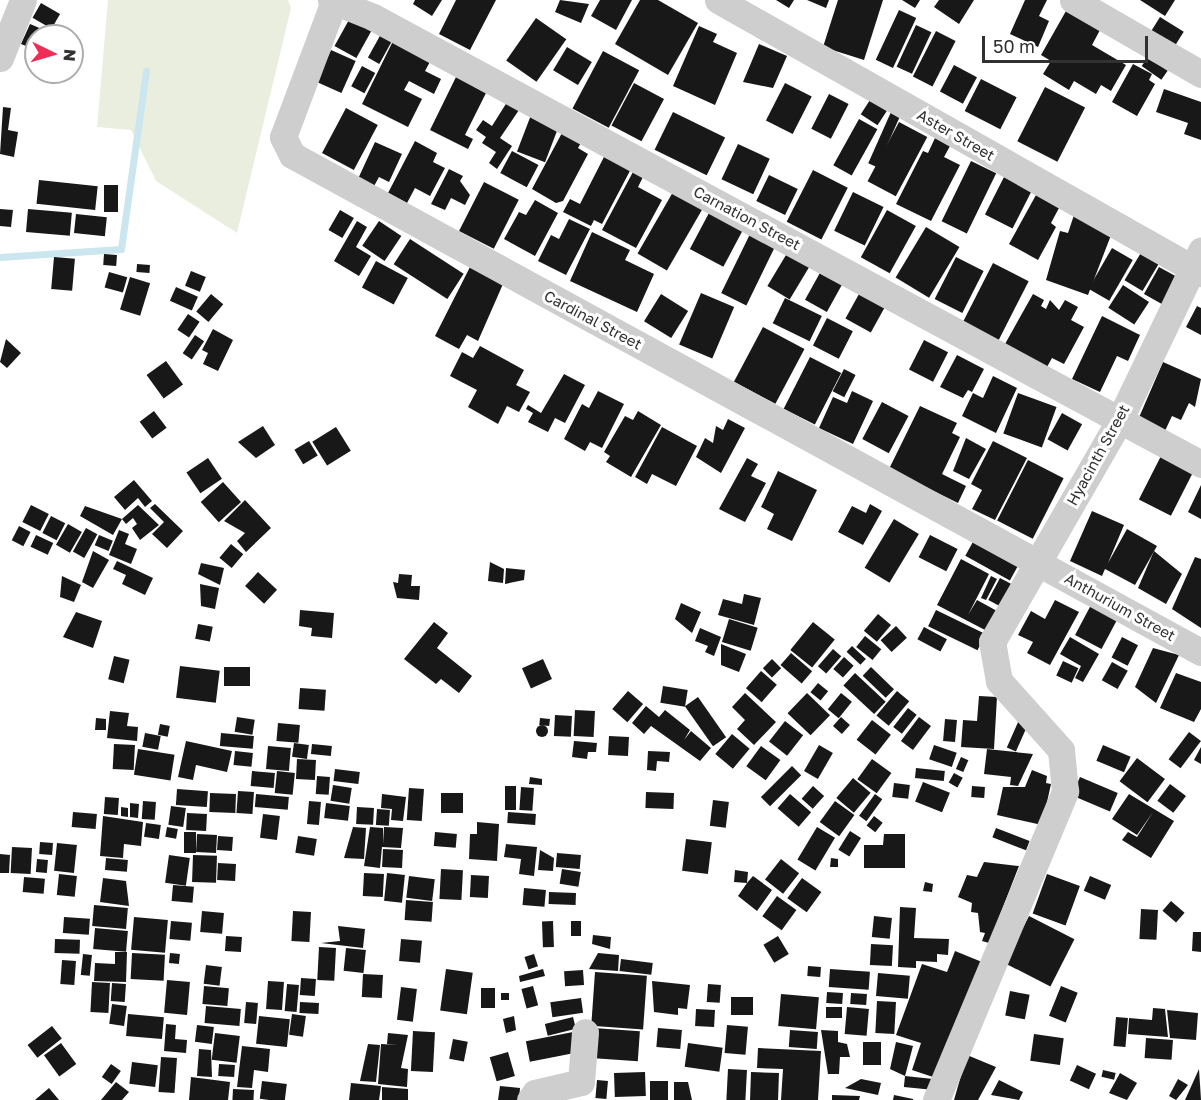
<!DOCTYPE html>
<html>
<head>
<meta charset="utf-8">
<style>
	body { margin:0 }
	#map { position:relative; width:1201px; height:1100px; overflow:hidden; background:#fff; font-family:"Golos Text",sans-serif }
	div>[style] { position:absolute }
	.green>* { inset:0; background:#eaeedf }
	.stream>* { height:7px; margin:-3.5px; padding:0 3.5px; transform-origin:3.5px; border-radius:3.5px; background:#cbe6ef }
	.building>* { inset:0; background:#181818; transform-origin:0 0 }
	.round { border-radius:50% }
	.minor>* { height:27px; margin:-13.5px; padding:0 13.5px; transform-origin:13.5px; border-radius:13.5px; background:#cecece }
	span { translate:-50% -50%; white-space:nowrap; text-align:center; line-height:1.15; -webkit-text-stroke:6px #fff; paint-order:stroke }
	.street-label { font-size:15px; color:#313131 }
	.north { position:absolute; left:24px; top:24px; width:60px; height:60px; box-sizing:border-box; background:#fff; border:2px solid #adadad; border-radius:50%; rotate:95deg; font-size:16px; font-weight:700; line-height:24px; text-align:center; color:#313131 }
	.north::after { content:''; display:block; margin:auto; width:21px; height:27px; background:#ef2d57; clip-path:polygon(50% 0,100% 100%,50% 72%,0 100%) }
	.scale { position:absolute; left:982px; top:36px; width:166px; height:27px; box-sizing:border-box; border:3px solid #313131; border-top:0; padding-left:8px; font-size:18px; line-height:21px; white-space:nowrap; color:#313131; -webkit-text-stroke:4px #fff; paint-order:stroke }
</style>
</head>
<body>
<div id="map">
	<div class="green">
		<i style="clip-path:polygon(108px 0,288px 0,291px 8px,237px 233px,156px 181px,131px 130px,97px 127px)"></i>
	</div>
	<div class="stream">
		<i style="left:0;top:257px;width:121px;rotate:-3.8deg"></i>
		<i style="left:121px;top:249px;width:180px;rotate:-82deg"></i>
	</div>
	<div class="building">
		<i style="clip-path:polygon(415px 0,442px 0,432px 16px,413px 4px)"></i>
		<i style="clip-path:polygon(456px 0,496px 0,470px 50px,439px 34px)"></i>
		<i style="clip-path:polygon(560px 0,589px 4px,581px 23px,555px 12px)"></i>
		<i style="clip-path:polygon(600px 0,632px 0,616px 30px,591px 16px)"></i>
		<i style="clip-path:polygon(640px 0,658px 0,698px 23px,668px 75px,615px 44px)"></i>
		<i style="clip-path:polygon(776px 0,794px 0,789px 8px)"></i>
		<i style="clip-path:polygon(807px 0,829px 0,826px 8px)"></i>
		<i style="clip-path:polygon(838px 0,883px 0,864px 60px,823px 47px)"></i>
		<i style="clip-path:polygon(902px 0,920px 0,915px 8px)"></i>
		<i style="clip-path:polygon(939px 0,974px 0,959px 24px,934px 7px)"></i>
		<i style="clip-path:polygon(1025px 0,1047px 0,1039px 16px,1049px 21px,1038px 47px,1010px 34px)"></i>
		<i style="clip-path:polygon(1140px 0,1175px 0,1165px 16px)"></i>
		<i style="left:41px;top:3px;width:22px;height:17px;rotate:30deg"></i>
		<i style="left:899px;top:10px;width:19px;height:55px;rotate:25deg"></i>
		<i style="clip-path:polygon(1066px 11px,1100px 30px,1092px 45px,1126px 65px,1111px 91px,1101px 85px,1096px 94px,1074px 81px,1069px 90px,1043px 74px,1051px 61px,1041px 55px)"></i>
		<i style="left:1160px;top:17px;width:28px;height:18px;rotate:32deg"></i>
		<i style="left:350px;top:18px;width:25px;height:32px;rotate:29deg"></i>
		<i style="left:536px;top:18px;width:37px;height:52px;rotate:35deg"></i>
		<i style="clip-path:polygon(30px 24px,49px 32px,36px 36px,36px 50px,21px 44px)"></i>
		<i style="left:916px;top:25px;width:17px;height:46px;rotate:25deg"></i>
		<i style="clip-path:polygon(699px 26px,717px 34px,713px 42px,737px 53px,715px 105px,673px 86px)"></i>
		<i style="left:936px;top:31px;width:22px;height:51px;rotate:27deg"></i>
		<i style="left:381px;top:34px;width:13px;height:27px;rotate:29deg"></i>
		<i style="clip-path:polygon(394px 39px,432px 58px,425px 71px,441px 79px,434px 94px,409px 81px,404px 90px,422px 99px,408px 127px,362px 104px)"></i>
		<i style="clip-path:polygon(759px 44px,787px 56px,773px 88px,743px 82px)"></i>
		<i style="left:567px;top:47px;width:29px;height:27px;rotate:31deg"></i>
		<i style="left:331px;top:50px;width:27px;height:35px;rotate:24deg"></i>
		<i style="left:603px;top:51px;width:41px;height:65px;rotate:28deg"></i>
		<i style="left:1148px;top:57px;width:24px;height:11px;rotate:35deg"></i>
		<i style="clip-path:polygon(1133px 64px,1152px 74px,1149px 80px,1155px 84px,1137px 116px,1112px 102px)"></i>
		<i style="left:954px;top:65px;width:26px;height:30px;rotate:28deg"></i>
		<i style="left:362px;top:66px;width:15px;height:23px;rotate:28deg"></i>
		<i style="clip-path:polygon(456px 77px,486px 93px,465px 135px,473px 139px,468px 149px,430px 130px)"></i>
		<i style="left:981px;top:79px;width:40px;height:36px;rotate:27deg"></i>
		<i style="left:634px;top:83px;width:34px;height:48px;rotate:28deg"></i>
		<i style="left:785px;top:83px;width:30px;height:42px;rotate:27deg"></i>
		<i style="left:1045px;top:87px;width:45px;height:61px;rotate:27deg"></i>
		<i style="clip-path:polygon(1164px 89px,1201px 102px,1201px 140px,1184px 134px,1188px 123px,1156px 112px)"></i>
		<i style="left:829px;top:94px;width:22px;height:39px;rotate:27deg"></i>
		<i style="clip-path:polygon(509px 99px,521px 107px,500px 138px,512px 146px,497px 169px,489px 163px,496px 152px,482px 143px,486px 137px,476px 130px,483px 120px,492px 126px)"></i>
		<i style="left:870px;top:100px;width:20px;height:17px;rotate:33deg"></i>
		<i style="clip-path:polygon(3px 107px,11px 108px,8px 130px,18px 132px,14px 157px,0 154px)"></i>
		<i style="left:346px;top:108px;width:36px;height:51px;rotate:28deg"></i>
		<i style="left:673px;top:112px;width:58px;height:42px;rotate:26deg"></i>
		<i style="left:891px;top:112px;width:10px;height:56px;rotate:24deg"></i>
		<i style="left:531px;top:115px;width:30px;height:39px;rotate:21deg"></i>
		<i style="left:859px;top:119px;width:21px;height:53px;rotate:29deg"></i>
		<i style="left:899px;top:122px;width:32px;height:67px;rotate:28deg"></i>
		<i style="clip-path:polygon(563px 131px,582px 141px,578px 148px,588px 154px,563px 201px,556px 203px,532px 189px)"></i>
		<i style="clip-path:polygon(935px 138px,950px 146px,944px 157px,960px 165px,931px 221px,896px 204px,923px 151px,928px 153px)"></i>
		<i style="clip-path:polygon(415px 141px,437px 153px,433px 162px,445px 168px,430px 196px,415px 188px,407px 203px,388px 193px)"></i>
		<i style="clip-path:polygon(375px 142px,402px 154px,389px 182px,379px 177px,373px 188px,357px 181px)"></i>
		<i style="left:738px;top:144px;width:35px;height:39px;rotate:25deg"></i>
		<i style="left:512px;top:151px;width:30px;height:25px;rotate:28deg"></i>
		<i style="clip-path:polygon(606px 153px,632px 167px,602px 224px,594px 220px,591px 226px,563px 212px,570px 199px,580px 204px)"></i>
		<i style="left:971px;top:161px;width:28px;height:67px;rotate:26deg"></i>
		<i style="clip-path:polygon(449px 169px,463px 176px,460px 181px,470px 195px,465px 205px,451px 198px,445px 210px,431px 204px)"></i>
		<i style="clip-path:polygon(634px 170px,644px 175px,638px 187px,662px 200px,636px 248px,602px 230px)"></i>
		<i style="left:813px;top:170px;width:39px;height:58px;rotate:27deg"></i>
		<i style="left:769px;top:175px;width:32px;height:29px;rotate:26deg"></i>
		<i style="left:1004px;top:177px;width:31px;height:42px;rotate:27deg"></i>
		<i style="left:39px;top:180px;width:59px;height:24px;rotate:6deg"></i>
		<i style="left:484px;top:182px;width:39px;height:55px;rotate:27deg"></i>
		<i style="left:104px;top:185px;width:14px;height:27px"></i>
		<i style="left:673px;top:192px;width:34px;height:71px;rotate:30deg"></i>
		<i style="left:853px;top:192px;width:34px;height:43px;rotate:26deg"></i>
		<i style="clip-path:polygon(1036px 195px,1059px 208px,1051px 223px,1056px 227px,1038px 260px,1009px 244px)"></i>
		<i style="clip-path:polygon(535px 200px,558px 213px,535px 256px,504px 239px,519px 212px,526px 215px)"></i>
		<i style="clip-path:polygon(0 209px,13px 210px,11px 227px,0 226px)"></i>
		<i style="left:28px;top:209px;width:44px;height:23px;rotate:5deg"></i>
		<i style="left:340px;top:210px;width:16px;height:23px;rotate:30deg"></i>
		<i style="left:887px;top:210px;width:33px;height:54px;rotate:29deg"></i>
		<i style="left:710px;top:211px;width:38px;height:43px;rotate:28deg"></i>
		<i style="left:76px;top:214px;width:31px;height:19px;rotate:6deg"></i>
		<i style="clip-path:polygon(1074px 215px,1113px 230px,1088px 295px,1046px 280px,1060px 231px,1068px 233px)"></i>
		<i style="clip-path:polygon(569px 219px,590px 229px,566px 275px,538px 261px,551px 235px,559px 239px)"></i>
		<i style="clip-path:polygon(357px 221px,367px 227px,356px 247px,371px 256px,359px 276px,334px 261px)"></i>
		<i style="left:379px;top:221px;width:27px;height:30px;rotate:34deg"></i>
		<i style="left:926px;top:227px;width:39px;height:59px;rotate:31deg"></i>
		<i style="clip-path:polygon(592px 232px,630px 250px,625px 260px,654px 274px,637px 312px,570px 281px)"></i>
		<i style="left:751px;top:232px;width:28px;height:68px;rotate:26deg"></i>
		<i style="left:410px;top:239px;width:64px;height:30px;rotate:33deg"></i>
		<i style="left:1112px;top:248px;width:24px;height:47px;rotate:30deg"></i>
		<i style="left:789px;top:250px;width:26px;height:42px;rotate:31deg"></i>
		<i style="left:1142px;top:251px;width:21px;height:34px;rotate:31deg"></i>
		<i style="left:104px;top:254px;width:13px;height:11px;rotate:4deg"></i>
		<i style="left:54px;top:257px;width:21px;height:32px;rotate:5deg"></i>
		<i style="left:956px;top:257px;width:31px;height:47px;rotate:27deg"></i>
		<i style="left:376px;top:261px;width:36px;height:30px;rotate:28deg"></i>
		<i style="left:993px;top:263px;width:40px;height:69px;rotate:27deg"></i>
		<i style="left:137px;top:264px;width:13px;height:8px;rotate:4deg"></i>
		<i style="clip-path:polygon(470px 267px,503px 284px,478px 341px,467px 335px,459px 349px,435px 336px)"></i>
		<i style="left:1159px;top:267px;width:25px;height:31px;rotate:29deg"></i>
		<i style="left:191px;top:271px;width:16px;height:16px;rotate:22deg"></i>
		<i style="left:821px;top:271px;width:25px;height:33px;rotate:29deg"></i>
		<i style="left:109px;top:272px;width:19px;height:16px;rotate:16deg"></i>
		<i style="left:130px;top:277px;width:21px;height:34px;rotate:17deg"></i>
		<i style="left:1123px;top:285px;width:31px;height:27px;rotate:33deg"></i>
		<i style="left:176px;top:287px;width:24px;height:15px;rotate:24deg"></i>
		<i style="left:701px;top:293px;width:36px;height:56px;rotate:23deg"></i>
		<i style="left:211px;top:294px;width:16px;height:23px;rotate:40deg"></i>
		<i style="left:661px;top:294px;width:32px;height:32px;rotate:32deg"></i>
		<i style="left:859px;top:294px;width:29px;height:28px;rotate:29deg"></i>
		<i style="clip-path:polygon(1033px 294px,1044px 300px,1041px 306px,1046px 309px,1050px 300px,1059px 310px,1065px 300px,1078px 307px,1071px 320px,1084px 327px,1064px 364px,1052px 358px,1047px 367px,1005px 344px)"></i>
		<i style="left:785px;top:298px;width:41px;height:28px;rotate:26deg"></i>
		<i style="clip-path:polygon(1197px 306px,1201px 308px,1201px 335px,1186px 327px)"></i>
		<i style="left:188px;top:314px;width:14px;height:19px;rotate:34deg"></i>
		<i style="clip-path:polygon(1102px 316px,1140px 335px,1128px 361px,1117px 356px,1100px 392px,1072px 379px)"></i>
		<i style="left:827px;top:318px;width:29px;height:31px;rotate:27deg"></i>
		<i style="left:763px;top:327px;width:47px;height:62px;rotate:28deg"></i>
		<i style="clip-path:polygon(213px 329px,233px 340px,218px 371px,203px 364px,208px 353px,202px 350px)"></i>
		<i style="left:195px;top:335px;width:11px;height:22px;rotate:34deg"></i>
		<i style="clip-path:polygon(6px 339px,21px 353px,7px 368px,0 362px)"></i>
		<i style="left:924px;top:340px;width:27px;height:33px;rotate:27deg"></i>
		<i style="clip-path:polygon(480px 346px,524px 370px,516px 385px,530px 392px,519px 412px,507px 406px,498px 424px,468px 407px,477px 390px,450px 376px,462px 352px,473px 358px)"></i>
		<i style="clip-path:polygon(957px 355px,984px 369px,972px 392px,968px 390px,963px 398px,940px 387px)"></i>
		<i style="left:810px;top:357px;width:35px;height:58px;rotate:27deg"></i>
		<i style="left:166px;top:361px;width:29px;height:24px;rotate:54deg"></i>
		<i style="clip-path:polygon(1163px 362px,1201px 379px,1195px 407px,1189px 403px,1181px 420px,1172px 416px,1164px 433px,1137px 422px)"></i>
		<i style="left:844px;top:369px;width:13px;height:25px;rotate:27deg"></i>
		<i style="clip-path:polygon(564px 374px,585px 385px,565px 423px,555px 418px,548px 432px,528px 422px,533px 413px,526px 409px,528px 405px,541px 413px)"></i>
		<i style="clip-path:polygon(993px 376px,1017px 388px,996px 433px,962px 416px,973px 393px,983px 398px)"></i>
		<i style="clip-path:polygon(598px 391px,624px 404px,602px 448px,590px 442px,585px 451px,564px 439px,582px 404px,589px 408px)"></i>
		<i style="clip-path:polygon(852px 391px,873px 401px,853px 444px,819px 428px,833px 397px,847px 403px)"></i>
		<i style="left:1018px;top:393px;width:41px;height:43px;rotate:20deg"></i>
		<i style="left:882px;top:402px;width:30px;height:42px;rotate:28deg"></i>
		<i style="clip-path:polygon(920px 406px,957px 423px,952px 433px,960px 437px,942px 474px,966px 486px,958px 503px,889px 469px)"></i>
		<i style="left:154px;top:411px;width:21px;height:18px;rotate:53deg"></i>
		<i style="clip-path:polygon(638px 411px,661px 425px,631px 477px,606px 462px,610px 456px,604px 452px,625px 416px,633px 420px)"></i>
		<i style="left:1062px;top:413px;width:23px;height:30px;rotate:29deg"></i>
		<i style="clip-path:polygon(728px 419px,745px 428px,721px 473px,696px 457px,705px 438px,713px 443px,716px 426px,723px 430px)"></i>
		<i style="clip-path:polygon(263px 426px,275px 445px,256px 458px,238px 442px)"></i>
		<i style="left:336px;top:427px;width:28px;height:28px;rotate:58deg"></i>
		<i style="clip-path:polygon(662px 427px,697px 446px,676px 486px,652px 474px,647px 484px,635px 477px)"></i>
		<i style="clip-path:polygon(966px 438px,986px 449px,969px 479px,953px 471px)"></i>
		<i style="left:309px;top:441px;width:17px;height:17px;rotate:59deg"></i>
		<i style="clip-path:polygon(993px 441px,1027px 458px,995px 520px,972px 509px,982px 490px,971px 484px)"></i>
		<i style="left:1162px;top:454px;width:36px;height:51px;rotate:27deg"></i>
		<i style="left:208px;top:458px;width:25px;height:26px;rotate:56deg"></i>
		<i style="clip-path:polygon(747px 458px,758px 464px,751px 476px,766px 483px,745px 522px,719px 509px)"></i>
		<i style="left:1028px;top:460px;width:40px;height:68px;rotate:27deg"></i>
		<i style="clip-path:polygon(778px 471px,817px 490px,792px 541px,767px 529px,774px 514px,761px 507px)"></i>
		<i style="clip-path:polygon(134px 480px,152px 501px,145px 507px,138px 498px,125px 510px,114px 497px)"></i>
		<i style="left:223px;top:482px;width:27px;height:30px;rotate:48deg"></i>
		<i style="clip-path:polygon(1201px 485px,1201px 519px,1188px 512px)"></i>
		<i style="clip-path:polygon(245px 500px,271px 528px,246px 552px,237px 541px,245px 533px,224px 521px)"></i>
		<i style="clip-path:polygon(155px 504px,183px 531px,167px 548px,152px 534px,164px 522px,150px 508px)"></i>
		<i style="clip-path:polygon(870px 504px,882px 511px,863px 545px,838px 532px,852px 506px,866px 513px)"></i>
		<i style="left:31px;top:505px;width:20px;height:19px;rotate:27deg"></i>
		<i style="clip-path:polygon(138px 505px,159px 525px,140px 540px,132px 528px,137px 524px,133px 518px,126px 524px,122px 519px,113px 535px,80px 516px,85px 506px,122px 519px)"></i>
		<i style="clip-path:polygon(1092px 511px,1124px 525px,1108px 563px,1127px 529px,1157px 546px,1135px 585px,1105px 569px,1102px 576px,1070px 561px)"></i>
		<i style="left:51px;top:516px;width:16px;height:19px;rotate:27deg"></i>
		<i style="left:894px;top:519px;width:29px;height:57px;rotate:31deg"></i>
		<i style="left:68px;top:524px;width:16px;height:24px;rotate:30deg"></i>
		<i style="left:19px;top:526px;width:13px;height:16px;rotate:27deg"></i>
		<i style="left:86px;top:528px;width:13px;height:27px;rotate:29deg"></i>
		<i style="clip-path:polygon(119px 530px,129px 534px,125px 544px,137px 549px,131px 564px,109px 555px)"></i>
		<i style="left:36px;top:535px;width:19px;height:13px;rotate:25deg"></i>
		<i style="left:99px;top:535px;width:15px;height:11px;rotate:23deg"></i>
		<i style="left:930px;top:535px;width:31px;height:25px;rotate:27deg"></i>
		<i style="left:974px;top:540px;width:51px;height:18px;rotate:29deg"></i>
		<i style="left:231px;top:544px;width:16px;height:18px;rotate:40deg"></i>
		<i style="clip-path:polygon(93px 551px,109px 560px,93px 588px,82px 582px)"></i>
		<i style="clip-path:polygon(1154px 551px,1182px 574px,1166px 604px,1138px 588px)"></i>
		<i style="clip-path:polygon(1195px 557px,1201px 559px,1201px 628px,1172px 609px)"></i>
		<i style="clip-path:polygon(961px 559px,989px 574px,968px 615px,977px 600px,997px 611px,985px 630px,937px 605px)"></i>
		<i style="clip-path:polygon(117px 561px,153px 578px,145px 595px,122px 584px,126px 575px,113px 569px)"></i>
		<i style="clip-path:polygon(490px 562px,504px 569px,503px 583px,488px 581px)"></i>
		<i style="clip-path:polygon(201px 563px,224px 568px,220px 585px,198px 574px)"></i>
		<i style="clip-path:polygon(506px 568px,525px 570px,524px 580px,505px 584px)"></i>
		<i style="left:258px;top:572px;width:26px;height:19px;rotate:43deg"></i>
		<i style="clip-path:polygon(399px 574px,412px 575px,411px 586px,420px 586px,419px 600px,397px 598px,393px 582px,398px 583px)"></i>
		<i style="clip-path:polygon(62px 576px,81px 585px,74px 602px,60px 597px)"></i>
		<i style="clip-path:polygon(991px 576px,997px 579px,986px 600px,981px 598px)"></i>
		<i style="left:1000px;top:578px;width:15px;height:25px;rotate:28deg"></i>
		<i style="clip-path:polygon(200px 584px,219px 588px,215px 609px,201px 606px)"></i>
		<i style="clip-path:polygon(744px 594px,761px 598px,754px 625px,718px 615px,723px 599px,742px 604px)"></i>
		<i style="clip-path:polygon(1055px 600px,1079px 612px,1050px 665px,1027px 653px,1033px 642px,1018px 635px,1031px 611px,1045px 619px)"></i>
		<i style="clip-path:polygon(681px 603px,701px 612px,692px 633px,675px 619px)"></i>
		<i style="left:1091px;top:605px;width:30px;height:34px;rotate:28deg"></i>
		<i style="clip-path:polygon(300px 610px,334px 613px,332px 638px,311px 636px,312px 628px,299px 626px)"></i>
		<i style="left:936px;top:610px;width:55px;height:18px;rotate:26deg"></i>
		<i style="clip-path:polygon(76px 612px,102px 621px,93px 648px,63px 637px)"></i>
		<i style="left:878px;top:614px;width:17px;height:22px;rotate:40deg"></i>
		<i style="left:729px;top:619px;width:30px;height:24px;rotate:17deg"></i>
		<i style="clip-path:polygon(434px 622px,448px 633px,437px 648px,472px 676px,459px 693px,441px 679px,436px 684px,404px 659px)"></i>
		<i style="left:813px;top:622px;width:28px;height:36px;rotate:39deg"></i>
		<i style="left:198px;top:624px;width:15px;height:15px;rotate:11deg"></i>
		<i style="left:896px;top:626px;width:16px;height:21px;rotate:47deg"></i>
		<i style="left:924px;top:627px;width:26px;height:14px;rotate:28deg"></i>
		<i style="clip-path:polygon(700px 628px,721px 637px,714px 656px,705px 652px,708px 646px,695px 641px)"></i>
		<i style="left:865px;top:636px;width:21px;height:14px;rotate:39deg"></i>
		<i style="clip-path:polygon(1070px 637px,1099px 654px,1083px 682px,1075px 678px,1081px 666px,1060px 654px)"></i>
		<i style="left:1122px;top:637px;width:18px;height:23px;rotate:27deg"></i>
		<i style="clip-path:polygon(721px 644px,746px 654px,739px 672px,721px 665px)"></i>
		<i style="left:852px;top:646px;width:19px;height:8px;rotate:43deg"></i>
		<i style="clip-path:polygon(1153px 648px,1179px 655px,1156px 703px,1135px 687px)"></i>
		<i style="left:833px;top:649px;width:11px;height:23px;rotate:41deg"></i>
		<i style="left:791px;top:653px;width:28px;height:16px;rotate:41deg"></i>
		<i style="left:114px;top:656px;width:16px;height:24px;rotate:14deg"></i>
		<i style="left:844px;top:657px;width:13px;height:16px;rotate:42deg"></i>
		<i style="left:543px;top:659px;width:22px;height:23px;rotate:66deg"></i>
		<i style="left:772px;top:659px;width:13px;height:13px;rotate:45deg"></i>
		<i style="left:1063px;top:661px;width:17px;height:16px;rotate:25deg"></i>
		<i style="left:1112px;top:662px;width:18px;height:21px;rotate:29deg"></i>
		<i style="left:180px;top:666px;width:40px;height:32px;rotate:7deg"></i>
		<i style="left:224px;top:667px;width:26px;height:19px"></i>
		<i style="left:871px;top:667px;width:32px;height:12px;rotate:44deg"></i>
		<i style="left:761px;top:671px;width:21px;height:23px;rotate:41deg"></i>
		<i style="left:855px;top:673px;width:42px;height:17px;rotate:43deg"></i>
		<i style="clip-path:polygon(1176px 673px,1201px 682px,1201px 709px,1194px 722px,1160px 708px)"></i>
		<i style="left:818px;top:683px;width:13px;height:12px;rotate:39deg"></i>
		<i style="left:663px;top:686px;width:25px;height:17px;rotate:9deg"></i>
		<i style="left:300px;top:688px;width:26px;height:21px;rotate:4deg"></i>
		<i style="left:628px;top:691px;width:20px;height:24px;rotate:41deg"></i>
		<i style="left:897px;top:691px;width:16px;height:32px;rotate:40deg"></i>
		<i style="clip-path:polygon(745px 693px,776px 722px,754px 745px,737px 729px,745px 720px,732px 707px)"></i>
		<i style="left:807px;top:693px;width:32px;height:28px;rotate:44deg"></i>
		<i style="left:841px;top:693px;width:14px;height:21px;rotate:39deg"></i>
		<i style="clip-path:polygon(979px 696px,997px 697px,994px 749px,961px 747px,963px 720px,977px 721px)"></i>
		<i style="left:698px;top:697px;width:49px;height:16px;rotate:55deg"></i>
		<i style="clip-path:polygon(646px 706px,659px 717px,665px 710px,690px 730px,684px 740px,691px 731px,711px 748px,700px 761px,651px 726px,644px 734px,632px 723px)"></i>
		<i style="left:908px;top:708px;width:11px;height:24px;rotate:38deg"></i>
		<i style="left:575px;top:710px;width:20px;height:26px;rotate:3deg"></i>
		<i style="clip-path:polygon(110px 711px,129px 713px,127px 726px,138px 727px,137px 741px,107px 738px)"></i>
		<i style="left:555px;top:715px;width:17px;height:21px;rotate:3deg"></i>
		<i style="left:237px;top:717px;width:18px;height:15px;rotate:9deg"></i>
		<i style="left:841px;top:717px;width:12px;height:12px;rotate:42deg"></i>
		<i style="left:919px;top:717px;width:15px;height:30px;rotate:37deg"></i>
		<i style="clip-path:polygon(96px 718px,106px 719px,106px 730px,95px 730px)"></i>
		<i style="left:540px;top:718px;width:10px;height:7px;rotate:6deg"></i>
		<i style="left:945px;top:719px;width:12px;height:22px;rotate:5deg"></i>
		<i style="left:872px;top:720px;width:24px;height:25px;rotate:38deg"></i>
		<i style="left:1019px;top:720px;width:10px;height:30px;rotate:24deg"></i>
		<i style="left:785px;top:721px;width:23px;height:26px;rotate:38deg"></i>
		<i style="left:278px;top:723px;width:22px;height:18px;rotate:5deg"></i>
		<i style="left:160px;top:724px;width:10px;height:11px;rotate:11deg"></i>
		<i class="round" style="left:536px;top:725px;width:12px;height:12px"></i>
		<i style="left:1189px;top:732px;width:15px;height:34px;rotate:37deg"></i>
		<i style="left:145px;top:733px;width:16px;height:14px;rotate:11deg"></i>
		<i style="left:221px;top:733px;width:33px;height:13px;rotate:5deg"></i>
		<i style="left:732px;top:734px;width:23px;height:26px;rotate:40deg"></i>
		<i style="left:609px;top:736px;width:20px;height:19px;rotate:3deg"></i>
		<i style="clip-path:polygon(186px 741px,232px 751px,227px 772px,196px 765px,193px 780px,178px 777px)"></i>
		<i style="clip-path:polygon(574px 741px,597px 743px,596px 752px,588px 752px,587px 759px,572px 757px)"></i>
		<i style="left:294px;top:743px;width:15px;height:14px;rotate:8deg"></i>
		<i style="left:114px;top:744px;width:21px;height:25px;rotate:3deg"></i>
		<i style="left:312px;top:744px;width:20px;height:10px;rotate:6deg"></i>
		<i style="left:819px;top:745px;width:16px;height:30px;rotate:30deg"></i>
		<i style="left:934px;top:745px;width:24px;height:15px;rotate:19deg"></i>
		<i style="left:1103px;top:745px;width:30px;height:17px;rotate:23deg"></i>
		<i style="left:268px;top:746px;width:23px;height:23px;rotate:5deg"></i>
		<i style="left:761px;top:746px;width:24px;height:25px;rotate:36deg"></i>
		<i style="clip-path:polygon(1201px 747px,1201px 764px,1194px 760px)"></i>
		<i style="left:138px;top:749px;width:37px;height:26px;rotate:9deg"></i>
		<i style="clip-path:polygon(987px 749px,1033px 754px,1018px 786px,1010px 785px,1011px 777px,984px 774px)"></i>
		<i style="left:235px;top:751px;width:18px;height:14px;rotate:6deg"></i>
		<i style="clip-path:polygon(648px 751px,670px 752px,669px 762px,657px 761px,656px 771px,647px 770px)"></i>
		<i style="left:961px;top:757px;width:8px;height:13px;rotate:23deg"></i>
		<i style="left:1137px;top:758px;width:35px;height:29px;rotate:37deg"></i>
		<i style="left:297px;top:759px;width:19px;height:20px;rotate:3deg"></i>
		<i style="left:872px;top:759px;width:24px;height:25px;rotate:36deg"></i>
		<i style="left:792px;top:766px;width:13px;height:44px;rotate:45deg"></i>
		<i style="left:916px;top:768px;width:29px;height:10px;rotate:6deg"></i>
		<i style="left:335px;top:769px;width:25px;height:12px;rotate:7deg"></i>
		<i style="clip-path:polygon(1032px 770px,1047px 776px,1046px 783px,1051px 784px,1042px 825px,997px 815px,1003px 787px,1025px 787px)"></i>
		<i style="left:252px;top:771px;width:23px;height:15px;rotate:5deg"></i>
		<i style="left:277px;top:771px;width:18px;height:22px;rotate:6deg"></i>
		<i style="left:954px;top:773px;width:10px;height:11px;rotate:29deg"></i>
		<i style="left:317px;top:776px;width:13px;height:18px;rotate:4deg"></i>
		<i style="clip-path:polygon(530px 777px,542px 779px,542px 785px,529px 784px)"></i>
		<i style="left:1080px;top:777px;width:41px;height:20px;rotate:23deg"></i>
		<i style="left:853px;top:778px;width:23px;height:26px;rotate:40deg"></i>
		<i style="left:923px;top:782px;width:29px;height:21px;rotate:22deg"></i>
		<i style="left:894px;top:783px;width:16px;height:14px;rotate:7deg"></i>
		<i style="left:1170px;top:784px;width:20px;height:21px;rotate:37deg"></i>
		<i style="left:333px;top:785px;width:19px;height:16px;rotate:9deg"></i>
		<i style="left:505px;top:786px;width:11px;height:24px"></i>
		<i style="left:813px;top:786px;width:15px;height:17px;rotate:42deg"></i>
		<i style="left:972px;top:786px;width:13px;height:11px;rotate:4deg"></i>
		<i style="left:521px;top:787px;width:13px;height:23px;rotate:4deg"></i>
		<i style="left:409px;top:788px;width:15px;height:32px;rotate:4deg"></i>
		<i style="left:177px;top:789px;width:31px;height:16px;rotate:4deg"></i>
		<i style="left:238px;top:791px;width:16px;height:22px;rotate:4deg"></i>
		<i style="left:646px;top:792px;width:28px;height:16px;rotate:2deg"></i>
		<i style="left:210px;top:793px;width:26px;height:19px;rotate:2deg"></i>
		<i style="left:441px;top:793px;width:22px;height:20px"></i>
		<i style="left:256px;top:794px;width:33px;height:13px;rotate:5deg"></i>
		<i style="clip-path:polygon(382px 794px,406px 797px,403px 821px,391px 820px,392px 809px,381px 808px)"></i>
		<i style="left:790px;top:794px;width:28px;height:19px;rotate:41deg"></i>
		<i style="left:875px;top:794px;width:9px;height:27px;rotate:36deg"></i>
		<i style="clip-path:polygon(1129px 794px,1174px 821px,1151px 858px,1122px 840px,1128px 832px,1137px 837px,1153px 812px,1137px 835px,1112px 819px)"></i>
		<i style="left:105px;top:797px;width:14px;height:17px;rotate:4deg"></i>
		<i style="left:713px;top:800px;width:16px;height:26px;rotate:7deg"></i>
		<i style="left:143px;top:801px;width:13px;height:18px;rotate:4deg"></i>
		<i style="left:309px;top:801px;width:12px;height:23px;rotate:5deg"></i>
		<i style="left:835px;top:801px;width:24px;height:26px;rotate:36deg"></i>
		<i style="clip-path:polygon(130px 803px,139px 804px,138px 818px,130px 817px)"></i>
		<i style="left:326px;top:803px;width:24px;height:15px;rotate:7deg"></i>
		<i style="left:171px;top:806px;width:15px;height:19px;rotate:8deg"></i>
		<i style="clip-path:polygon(121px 807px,128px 808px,128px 817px,121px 816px)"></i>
		<i style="left:357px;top:807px;width:17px;height:17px;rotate:3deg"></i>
		<i style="left:377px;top:809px;width:13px;height:16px;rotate:4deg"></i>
		<i style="left:73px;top:812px;width:24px;height:15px;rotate:5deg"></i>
		<i style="left:508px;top:812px;width:28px;height:11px;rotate:4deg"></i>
		<i style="left:187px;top:813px;width:20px;height:17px;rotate:3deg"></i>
		<i style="left:263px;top:814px;width:17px;height:24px;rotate:7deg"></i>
		<i style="clip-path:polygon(103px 816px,143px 822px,141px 846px,124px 844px,123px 858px,100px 856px)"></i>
		<i style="left:874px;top:816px;width:11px;height:12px;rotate:38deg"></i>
		<i style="clip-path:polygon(477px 822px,499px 824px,497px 861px,469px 859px,470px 834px,477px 834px)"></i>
		<i style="left:146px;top:823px;width:15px;height:14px;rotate:8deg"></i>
		<i style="left:167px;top:827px;width:11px;height:10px;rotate:10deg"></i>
		<i style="clip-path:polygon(353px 827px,366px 828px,364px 859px,344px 858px)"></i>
		<i style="clip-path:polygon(370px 827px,383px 828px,383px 844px,384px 827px,403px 828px,401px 848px,382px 847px,380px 868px,364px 866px)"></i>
		<i style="left:817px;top:827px;width:21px;height:38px;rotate:31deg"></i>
		<i style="left:996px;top:828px;width:36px;height:10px;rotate:21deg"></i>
		<i style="left:850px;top:831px;width:13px;height:22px;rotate:32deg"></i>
		<i style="left:184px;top:832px;width:12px;height:21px"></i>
		<i style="left:435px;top:832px;width:22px;height:14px;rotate:5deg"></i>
		<i style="left:197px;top:834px;width:20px;height:18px;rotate:3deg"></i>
		<i style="clip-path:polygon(884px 834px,905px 834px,905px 868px,864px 868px,864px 845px,883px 845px)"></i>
		<i style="left:218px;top:836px;width:15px;height:14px;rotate:4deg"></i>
		<i style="left:298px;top:836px;width:19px;height:17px;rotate:9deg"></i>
		<i style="left:686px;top:839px;width:26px;height:32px;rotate:7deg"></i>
		<i style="left:40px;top:842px;width:13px;height:12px;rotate:4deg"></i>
		<i style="left:57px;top:843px;width:20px;height:28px;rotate:6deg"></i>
		<i style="clip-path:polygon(506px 844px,537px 847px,534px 876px,519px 874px,521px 859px,504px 857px)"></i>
		<i style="left:12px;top:847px;width:20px;height:26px;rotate:3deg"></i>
		<i style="left:383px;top:849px;width:20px;height:18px;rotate:3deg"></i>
		<i style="clip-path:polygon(540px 850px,554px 858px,553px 871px,538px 870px)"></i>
		<i style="left:557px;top:853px;width:24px;height:14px;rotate:5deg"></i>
		<i style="clip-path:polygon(0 854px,10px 855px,9px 873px,0 873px)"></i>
		<i style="left:169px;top:855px;width:21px;height:28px;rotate:8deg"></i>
		<i style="left:193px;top:855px;width:24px;height:27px;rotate:2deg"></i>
		<i style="left:106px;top:858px;width:22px;height:12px;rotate:5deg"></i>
		<i style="clip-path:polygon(831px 858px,838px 859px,838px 867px,830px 867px)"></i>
		<i style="left:37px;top:859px;width:11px;height:13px;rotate:5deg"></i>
		<i style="left:781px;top:859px;width:23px;height:26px;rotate:38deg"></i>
		<i style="clip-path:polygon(984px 862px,1019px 866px,989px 943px,982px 941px,985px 933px,980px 932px,978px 913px,971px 912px,972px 903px,958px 897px,967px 875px,977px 877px)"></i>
		<i style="left:218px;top:863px;width:18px;height:17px;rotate:3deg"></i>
		<i style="left:441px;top:869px;width:22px;height:30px;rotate:3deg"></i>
		<i style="left:562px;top:869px;width:19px;height:15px;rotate:9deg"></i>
		<i style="clip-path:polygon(735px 870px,748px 872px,747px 883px,753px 876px,772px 890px,757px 911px,738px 896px,747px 883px,734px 882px)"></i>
		<i style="left:364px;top:873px;width:20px;height:23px;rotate:3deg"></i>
		<i style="left:387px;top:873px;width:18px;height:28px;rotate:6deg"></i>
		<i style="left:59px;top:874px;width:18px;height:21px;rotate:6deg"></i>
		<i style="left:1047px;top:874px;width:35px;height:42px;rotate:20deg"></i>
		<i style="left:471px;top:875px;width:18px;height:22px;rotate:3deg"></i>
		<i style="left:409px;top:876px;width:26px;height:22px;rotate:7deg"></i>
		<i style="left:1090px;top:876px;width:23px;height:16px;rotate:23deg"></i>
		<i style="left:24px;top:877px;width:21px;height:15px;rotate:5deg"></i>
		<i style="clip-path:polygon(103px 878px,126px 881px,129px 906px,100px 902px)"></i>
		<i style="left:802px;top:878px;width:24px;height:25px;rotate:36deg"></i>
		<i style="clip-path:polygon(925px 882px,933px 884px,932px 892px,923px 891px)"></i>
		<i style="left:173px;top:885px;width:21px;height:16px;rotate:5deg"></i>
		<i style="left:524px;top:888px;width:22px;height:17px;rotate:5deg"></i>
		<i style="left:549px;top:892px;width:27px;height:12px;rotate:2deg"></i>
		<i style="left:777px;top:896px;width:24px;height:25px;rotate:36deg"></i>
		<i style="left:406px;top:900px;width:27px;height:20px;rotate:4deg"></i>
		<i style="left:1171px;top:901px;width:18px;height:13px;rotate:41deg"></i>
		<i style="left:94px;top:905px;width:34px;height:21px;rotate:5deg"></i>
		<i style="clip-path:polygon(900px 907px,916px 908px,914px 938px,949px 939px,948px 955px,937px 954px,937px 962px,916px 961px,916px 968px,898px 967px)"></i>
		<i style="left:1141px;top:909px;width:17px;height:30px;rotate:3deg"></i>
		<i style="left:202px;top:911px;width:22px;height:21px;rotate:5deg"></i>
		<i style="left:293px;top:911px;width:18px;height:30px;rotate:3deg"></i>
		<i style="left:874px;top:916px;width:18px;height:21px;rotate:6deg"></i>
		<i style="left:1029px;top:916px;width:51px;height:53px;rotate:27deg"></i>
		<i style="left:64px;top:917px;width:26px;height:16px;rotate:4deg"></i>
		<i style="left:134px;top:917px;width:34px;height:33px;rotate:5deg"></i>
		<i style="left:171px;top:921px;width:21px;height:18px;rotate:5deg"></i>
		<i style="left:553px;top:921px;width:26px;height:11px;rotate:88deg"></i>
		<i style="left:571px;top:921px;width:10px;height:15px"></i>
		<i style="clip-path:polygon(338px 926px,365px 929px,363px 948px,321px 943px,340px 941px)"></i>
		<i style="left:95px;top:928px;width:33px;height:21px;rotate:5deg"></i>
		<i style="clip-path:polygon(1193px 932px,1201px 932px,1201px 952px,1192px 951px)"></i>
		<i style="clip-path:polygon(593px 935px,611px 937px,610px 949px,592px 944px)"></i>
		<i style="left:226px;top:936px;width:16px;height:15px;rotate:4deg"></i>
		<i style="left:778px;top:936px;width:21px;height:17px;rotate:59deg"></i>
		<i style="left:55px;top:939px;width:25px;height:14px;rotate:2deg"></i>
		<i style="left:401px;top:939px;width:21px;height:22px;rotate:5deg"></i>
		<i style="left:871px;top:944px;width:22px;height:21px;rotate:3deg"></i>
		<i style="left:319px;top:947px;width:17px;height:33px;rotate:3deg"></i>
		<i style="left:346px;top:948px;width:20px;height:23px;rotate:6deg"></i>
		<i style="clip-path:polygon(955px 951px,982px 962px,942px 1080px,912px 1070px,921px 1043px,896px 1035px,922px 964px,947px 972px)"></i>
		<i style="clip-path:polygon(115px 952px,127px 952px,126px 982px,94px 981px,95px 963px,115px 964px)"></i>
		<i style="left:132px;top:953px;width:33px;height:26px;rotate:3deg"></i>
		<i style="left:170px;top:953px;width:10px;height:10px;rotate:6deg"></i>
		<i style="clip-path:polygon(598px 953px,619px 955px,618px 971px,589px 969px)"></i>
		<i style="left:83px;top:954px;width:9px;height:21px;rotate:6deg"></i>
		<i style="left:534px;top:954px;width:13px;height:10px;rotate:72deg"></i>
		<i style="left:621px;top:959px;width:32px;height:12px;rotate:7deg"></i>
		<i style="left:62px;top:960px;width:14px;height:24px;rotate:4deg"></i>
		<i style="left:206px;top:965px;width:16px;height:19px;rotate:7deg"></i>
		<i style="left:808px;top:966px;width:13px;height:10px;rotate:4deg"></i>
		<i style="left:446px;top:969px;width:27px;height:42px;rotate:8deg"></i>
		<i style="clip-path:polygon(543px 969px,545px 976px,520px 982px,519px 976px)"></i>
		<i style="left:830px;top:969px;width:40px;height:18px;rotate:4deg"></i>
		<i style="left:583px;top:970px;width:15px;height:19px;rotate:86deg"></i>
		<i style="left:595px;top:972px;width:52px;height:54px;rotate:4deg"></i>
		<i style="left:878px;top:973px;width:32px;height:23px;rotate:5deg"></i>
		<i style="left:363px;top:974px;width:20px;height:23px;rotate:3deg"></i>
		<i style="left:301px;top:978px;width:15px;height:17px;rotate:4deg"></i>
		<i style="left:167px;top:980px;width:23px;height:33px;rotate:5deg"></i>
		<i style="left:268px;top:981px;width:16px;height:28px;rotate:4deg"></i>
		<i style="clip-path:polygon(652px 981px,690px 985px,687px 1009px,678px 1008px,678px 1015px,654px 1012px)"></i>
		<i style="left:92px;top:982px;width:18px;height:30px;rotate:3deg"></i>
		<i style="left:112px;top:983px;width:14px;height:18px;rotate:4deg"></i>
		<i style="left:287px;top:984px;width:12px;height:27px;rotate:5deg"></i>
		<i style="left:708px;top:984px;width:13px;height:18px;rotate:4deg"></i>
		<i style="left:204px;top:986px;width:25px;height:18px;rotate:5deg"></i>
		<i style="left:533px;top:986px;width:20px;height:12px;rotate:75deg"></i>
		<i style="left:1061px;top:986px;width:18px;height:32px;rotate:22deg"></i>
		<i style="left:401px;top:987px;width:16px;height:33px;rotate:7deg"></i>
		<i style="left:481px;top:988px;width:14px;height:20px"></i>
		<i style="left:1010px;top:991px;width:20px;height:25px;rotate:11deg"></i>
		<i style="left:827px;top:992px;width:16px;height:11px;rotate:4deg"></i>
		<i style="left:501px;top:993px;width:8px;height:7px"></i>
		<i style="left:851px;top:993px;width:16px;height:11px;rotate:4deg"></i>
		<i style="left:781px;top:994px;width:38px;height:32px;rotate:5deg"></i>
		<i style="left:731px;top:997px;width:22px;height:18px"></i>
		<i style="left:581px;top:998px;width:15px;height:31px;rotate:82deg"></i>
		<i style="left:877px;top:1001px;width:19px;height:32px;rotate:3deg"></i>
		<i style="left:246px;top:1002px;width:12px;height:21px;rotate:5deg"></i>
		<i style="left:300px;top:1002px;width:19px;height:11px;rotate:3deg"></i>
		<i style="left:112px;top:1004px;width:15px;height:20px;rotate:8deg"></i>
		<i style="left:206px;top:1006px;width:35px;height:17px;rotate:5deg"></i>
		<i style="left:826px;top:1007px;width:16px;height:11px"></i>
		<i style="left:847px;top:1007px;width:22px;height:27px;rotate:5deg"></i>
		<i style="clip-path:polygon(1153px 1008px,1165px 1009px,1168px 1037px,1128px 1034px,1129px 1018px,1152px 1020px)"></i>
		<i style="left:696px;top:1009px;width:19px;height:17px;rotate:3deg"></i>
		<i style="clip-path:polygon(1167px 1010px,1198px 1013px,1196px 1040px,1170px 1038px)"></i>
		<i style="left:128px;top:1014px;width:36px;height:22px;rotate:5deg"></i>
		<i style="left:292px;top:1014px;width:14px;height:21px;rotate:8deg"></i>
		<i style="left:259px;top:1016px;width:31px;height:28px;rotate:6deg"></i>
		<i style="clip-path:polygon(514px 1016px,516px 1030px,506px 1033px,503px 1019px)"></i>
		<i style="left:573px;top:1017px;width:12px;height:29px;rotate:76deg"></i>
		<i style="left:1116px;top:1017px;width:12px;height:29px;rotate:5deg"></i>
		<i style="clip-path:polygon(166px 1024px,176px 1025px,175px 1039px,187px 1040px,186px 1053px,164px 1051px)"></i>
		<i style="left:197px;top:1025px;width:17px;height:17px;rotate:7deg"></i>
		<i style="left:727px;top:1025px;width:21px;height:28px;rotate:5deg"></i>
		<i style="left:52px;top:1026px;width:16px;height:31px;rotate:52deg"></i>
		<i style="left:593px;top:1028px;width:47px;height:30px;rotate:4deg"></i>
		<i style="left:658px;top:1028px;width:24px;height:19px;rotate:5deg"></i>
		<i style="left:790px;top:1030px;width:28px;height:17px;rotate:4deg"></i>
		<i style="clip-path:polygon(821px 1030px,838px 1031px,838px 1042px,847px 1044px,850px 1057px,840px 1057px,839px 1074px,828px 1074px)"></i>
		<i style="left:413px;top:1031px;width:22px;height:40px;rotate:3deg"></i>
		<i style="left:573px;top:1032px;width:21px;height:48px;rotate:79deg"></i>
		<i style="left:215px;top:1033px;width:25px;height:27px;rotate:7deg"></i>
		<i style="clip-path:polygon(388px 1033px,408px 1035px,401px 1068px,408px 1069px,407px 1087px,378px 1084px,381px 1044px,398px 1045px,387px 1044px)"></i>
		<i style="left:1034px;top:1034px;width:30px;height:27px;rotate:8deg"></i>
		<i style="left:1146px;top:1038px;width:27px;height:20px;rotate:4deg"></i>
		<i style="left:453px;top:1039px;width:15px;height:20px;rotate:11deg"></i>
		<i style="left:863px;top:1042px;width:18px;height:23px"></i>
		<i style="clip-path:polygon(896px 1042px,913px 1046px,905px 1076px,890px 1069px)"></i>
		<i style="left:61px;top:1043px;width:26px;height:21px;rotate:54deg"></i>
		<i style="left:688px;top:1043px;width:35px;height:24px;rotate:8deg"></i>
		<i style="clip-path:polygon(368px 1044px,380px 1045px,376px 1082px,360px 1081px)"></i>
		<i style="clip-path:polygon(242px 1046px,270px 1049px,268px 1072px,254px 1070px,252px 1088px,237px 1087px)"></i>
		<i style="clip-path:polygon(758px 1048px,821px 1051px,818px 1100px,781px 1100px,783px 1069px,757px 1068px)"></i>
		<i style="clip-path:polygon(199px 1049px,211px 1050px,212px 1077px,197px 1076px)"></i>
		<i style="left:508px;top:1052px;width:25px;height:19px;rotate:74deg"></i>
		<i style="clip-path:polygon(967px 1055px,996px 1067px,978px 1100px,954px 1100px)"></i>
		<i style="left:161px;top:1057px;width:16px;height:35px;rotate:4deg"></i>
		<i style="left:132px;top:1062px;width:26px;height:22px;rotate:7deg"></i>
		<i style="left:111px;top:1064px;width:12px;height:16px;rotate:35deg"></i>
		<i style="left:219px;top:1064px;width:16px;height:12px;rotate:4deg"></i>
		<i style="left:1077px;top:1065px;width:21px;height:17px;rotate:25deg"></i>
		<i style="left:728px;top:1069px;width:19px;height:31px;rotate:3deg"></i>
		<i style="clip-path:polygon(1199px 1069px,1201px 1100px,1185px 1100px)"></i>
		<i style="left:1103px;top:1070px;width:13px;height:7px;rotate:13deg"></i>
		<i style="left:645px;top:1072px;width:24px;height:31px;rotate:88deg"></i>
		<i style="left:751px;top:1072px;width:28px;height:28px;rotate:2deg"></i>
		<i style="clip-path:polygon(1120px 1073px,1137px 1083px,1127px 1100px,1109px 1093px)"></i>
		<i style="left:905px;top:1076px;width:28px;height:11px;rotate:6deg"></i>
		<i style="clip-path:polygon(191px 1077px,230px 1082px,228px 1100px,189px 1100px)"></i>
		<i style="clip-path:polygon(861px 1079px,881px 1083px,878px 1095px,845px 1088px)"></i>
		<i style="clip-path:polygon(1178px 1079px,1188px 1085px,1176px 1100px,1169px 1096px)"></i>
		<i style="left:597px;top:1080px;width:11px;height:18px;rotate:5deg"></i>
		<i style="clip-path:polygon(999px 1080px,1023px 1092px,1019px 1100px,991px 1095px)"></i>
		<i style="left:262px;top:1081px;width:25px;height:18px;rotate:7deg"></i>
		<i style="left:650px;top:1081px;width:18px;height:19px"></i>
		<i style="clip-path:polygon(116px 1082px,129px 1092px,122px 1100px,101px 1100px)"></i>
		<i style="clip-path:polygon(674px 1082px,688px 1082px,692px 1100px,674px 1100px)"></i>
		<i style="clip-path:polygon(351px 1083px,381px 1086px,379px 1100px,349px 1100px)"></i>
		<i style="clip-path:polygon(500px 1086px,520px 1088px,519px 1100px,498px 1100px)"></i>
		<i style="clip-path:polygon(382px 1087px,408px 1089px,408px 1100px,382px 1100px)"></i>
		<i style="clip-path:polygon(49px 1088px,59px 1100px,35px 1100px)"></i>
		<i style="left:233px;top:1089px;width:21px;height:11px;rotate:3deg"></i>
		<i style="clip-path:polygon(832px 1095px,860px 1096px,859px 1100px,832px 1100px)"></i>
		<i style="clip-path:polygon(894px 1095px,913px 1099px,913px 1100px,893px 1100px)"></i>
	</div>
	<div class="minor">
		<i style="left:331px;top:0;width:45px;rotate:22deg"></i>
		<i style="left:373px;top:17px;width:941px;rotate:28.36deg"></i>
		<i style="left:718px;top:0;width:555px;rotate:29.48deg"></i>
		<i style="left:1073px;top:0;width:148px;rotate:30deg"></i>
		<i style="left:333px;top:4px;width:142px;rotate:110.6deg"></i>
		<i style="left:283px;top:137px;width:20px;rotate:63deg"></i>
		<i style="left:292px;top:155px;width:1036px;rotate:28.67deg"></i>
		<i style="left:0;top:58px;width:62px;rotate:-68.4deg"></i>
		<i style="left:530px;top:1100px;width:9px;rotate:-54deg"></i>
		<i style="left:535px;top:1093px;width:47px;rotate:-13.4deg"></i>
		<i style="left:581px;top:1082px;width:50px;rotate:-85.4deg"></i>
		<i style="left:936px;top:1100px;width:335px;rotate:-67.3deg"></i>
		<i style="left:1065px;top:791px;width:41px;rotate:-95.6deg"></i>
		<i style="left:1061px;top:750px;width:93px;rotate:-131.9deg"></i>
		<i style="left:999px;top:681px;width:40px;rotate:-100deg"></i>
		<i style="left:992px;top:642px;width:257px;rotate:-60.1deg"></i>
		<i style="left:1120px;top:419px;width:187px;rotate:-64.3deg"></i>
	</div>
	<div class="street-label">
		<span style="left:956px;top:135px;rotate:30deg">Aster Street</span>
		<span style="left:747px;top:218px;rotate:28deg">Carnation Street</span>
		<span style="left:593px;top:320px;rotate:28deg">Cardinal Street</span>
		<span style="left:1098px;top:455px;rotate:-61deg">Hyacinth Street</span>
		<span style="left:1120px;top:607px;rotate:29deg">Anthurium Street</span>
	</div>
	<div class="north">N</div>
	<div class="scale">50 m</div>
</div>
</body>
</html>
